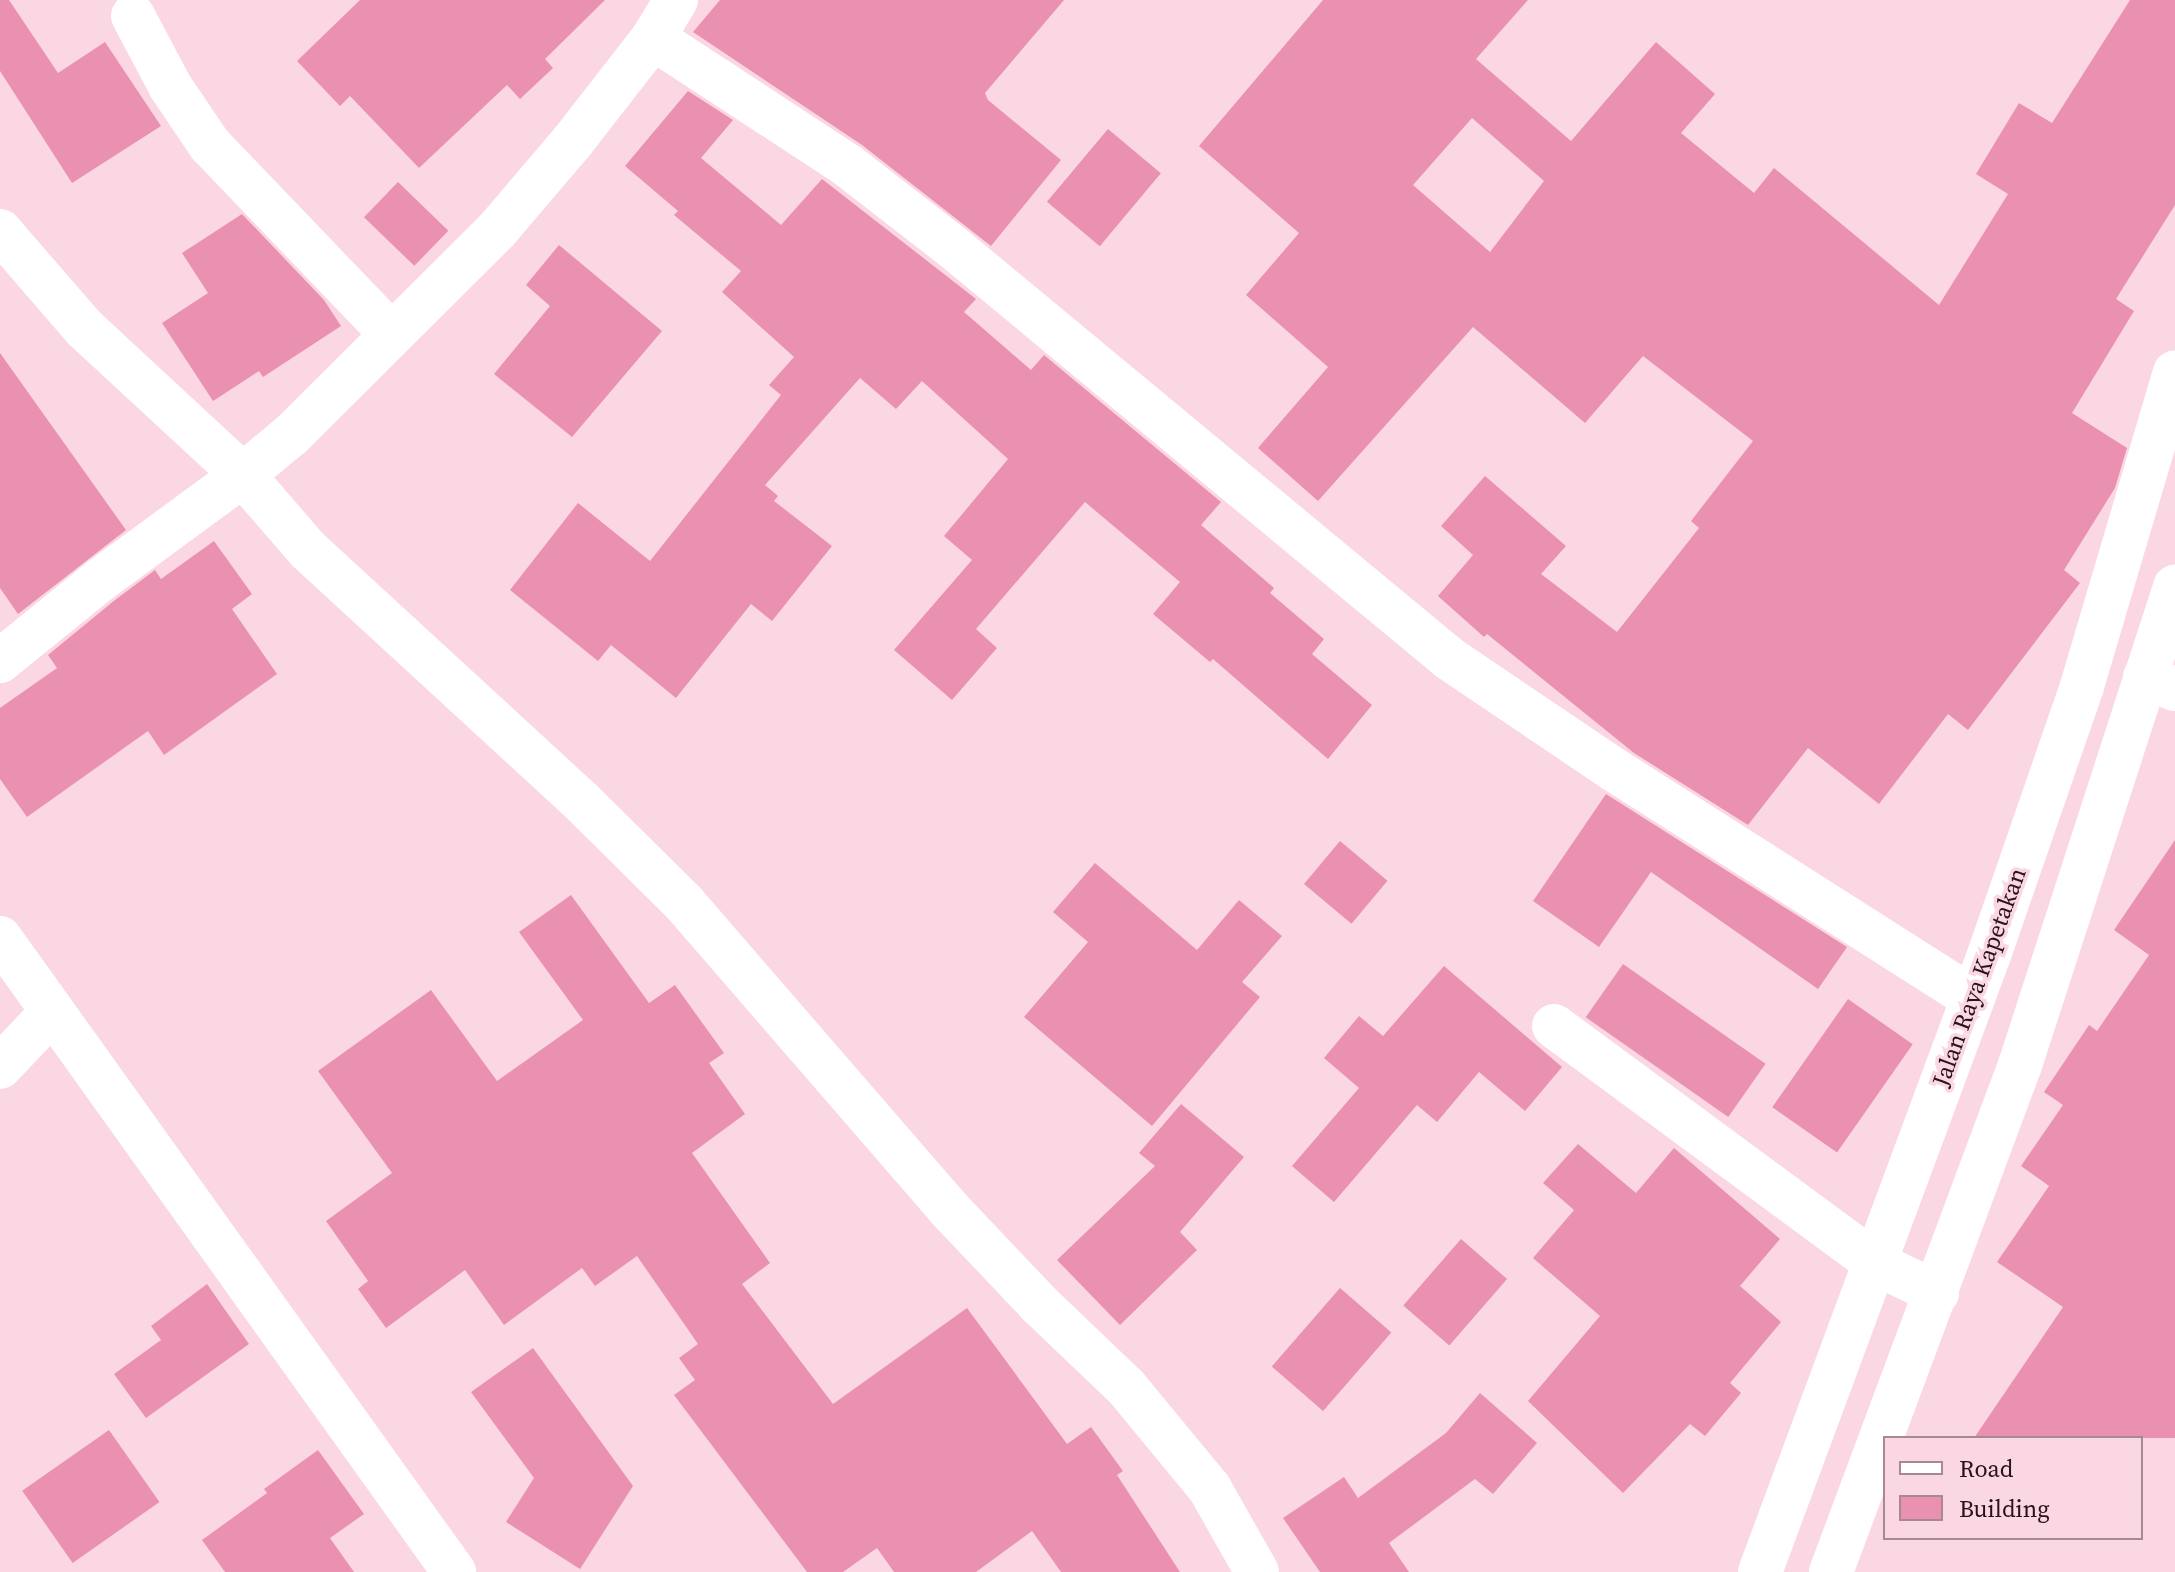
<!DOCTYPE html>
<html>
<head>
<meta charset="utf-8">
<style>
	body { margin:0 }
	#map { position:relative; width:2175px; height:1572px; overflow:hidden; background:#fbd7e3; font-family:"Source Serif 4",serif }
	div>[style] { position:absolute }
	.building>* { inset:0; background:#ea90b1; transform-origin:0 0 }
	.minor>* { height:44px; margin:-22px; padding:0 22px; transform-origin:22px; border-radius:22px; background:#fff }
	.trunk>* { height:44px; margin:-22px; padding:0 22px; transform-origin:22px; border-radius:22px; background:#fff }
	span { translate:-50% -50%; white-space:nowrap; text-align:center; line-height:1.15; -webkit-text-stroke:7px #fbd7e3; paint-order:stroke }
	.street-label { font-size:24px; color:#27131a }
	.legend { position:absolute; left:1883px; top:1436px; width:260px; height:104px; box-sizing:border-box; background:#fbd7e3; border:2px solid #a68993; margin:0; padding:10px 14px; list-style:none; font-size:24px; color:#27131a }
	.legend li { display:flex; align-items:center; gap:16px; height:40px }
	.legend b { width:40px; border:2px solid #a68993 }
</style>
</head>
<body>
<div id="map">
	<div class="building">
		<i style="clip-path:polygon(0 0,9px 0,58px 73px,105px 42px,161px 126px,72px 183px,0 71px)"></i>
		<i style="clip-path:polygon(360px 0,605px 0,545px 59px,553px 68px,520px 99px,507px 85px,419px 168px,350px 96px,340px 106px,297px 61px)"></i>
		<i style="clip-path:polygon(720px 0,1064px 0,985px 93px,988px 100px,1061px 160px,991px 246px,862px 145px,693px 32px)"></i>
		<i style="clip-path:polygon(evenodd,1323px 0,1528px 0,1476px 59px,1571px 141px,1656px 42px,1715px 94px,1681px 133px,1754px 193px,1774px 168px,1939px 305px,2008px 194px,1976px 174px,2019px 103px,2052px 123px,2130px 0,2175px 0,2175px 205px,2116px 299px,2134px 311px,2072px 413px,2127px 448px,2115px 488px,2064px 570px,2080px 583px,1968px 730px,1948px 714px,1879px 804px,1808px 748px,1748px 825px,1634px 753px,1487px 634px,1484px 637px,1438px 596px,1473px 555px,1441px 526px,1485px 476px,1566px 546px,1541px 574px,1617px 632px,1699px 528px,1691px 521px,1753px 441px,1643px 356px,1585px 423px,1473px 327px,1318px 501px,1258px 448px,1328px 367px,1246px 295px,1299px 233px,1199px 146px,1323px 0,1472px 118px,1544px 181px,1490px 252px,1413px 185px,1472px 118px)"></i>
		<i style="clip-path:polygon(688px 91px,733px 120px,701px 158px,781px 225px,822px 179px,976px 299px,964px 312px,1031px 370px,1044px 355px,1221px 502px,1201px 525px,1274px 588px,1270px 593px,1324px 639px,1312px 654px,1372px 705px,1328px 759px,1213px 659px,1210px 662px,1153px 614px,1180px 582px,1085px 502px,976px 629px,997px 648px,952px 700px,894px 650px,972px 560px,944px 536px,1008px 459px,922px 381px,896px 409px,860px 378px,765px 485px,778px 496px,774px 501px,832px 546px,772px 621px,751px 604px,676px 698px,611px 645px,598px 661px,510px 590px,578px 503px,650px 561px,781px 395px,769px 385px,794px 357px,722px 292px,741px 271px,674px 215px,678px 211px,625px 166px)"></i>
		<i style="left:1108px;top:129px;width:69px;height:95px;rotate:40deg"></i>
		<i style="left:398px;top:182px;width:70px;height:49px;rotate:44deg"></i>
		<i style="clip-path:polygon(242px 214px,324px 300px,341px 326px,263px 377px,259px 371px,213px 401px,162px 323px,208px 293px,182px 253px)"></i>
		<i style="clip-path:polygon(559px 245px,662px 331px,572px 437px,494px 374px,550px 306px,526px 285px)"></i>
		<i style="clip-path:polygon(0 353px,126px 530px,18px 614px,0 588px)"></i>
		<i style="clip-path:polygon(214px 541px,252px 594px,232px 609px,277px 674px,164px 755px,148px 731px,27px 817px,0 779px,0 708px,57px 668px,48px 655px,115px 600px,155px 570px,161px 579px)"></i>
		<i style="clip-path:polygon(1606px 794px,1847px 947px,1818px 989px,1651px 872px,1599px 947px,1533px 901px)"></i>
		<i style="clip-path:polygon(2175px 840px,2175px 1438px,1974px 1438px,2063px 1307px,1997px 1262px,2049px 1186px,2021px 1166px,2063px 1105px,2044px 1092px,2089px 1025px,2097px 1031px,2149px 955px,2114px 930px)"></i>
		<i style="left:1340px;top:841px;width:62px;height:56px;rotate:40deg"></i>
		<i style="clip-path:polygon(1095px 863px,1197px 950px,1239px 900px,1282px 936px,1242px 982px,1260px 997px,1152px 1126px,1024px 1017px,1088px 942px,1053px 912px)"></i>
		<i style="clip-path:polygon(571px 895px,649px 1003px,675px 985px,724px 1053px,709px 1063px,745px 1114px,692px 1153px,770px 1263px,742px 1284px,833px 1404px,967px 1308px,1067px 1444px,1091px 1427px,1123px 1471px,1117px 1475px,1180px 1572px,1061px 1572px,1032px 1531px,976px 1572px,894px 1572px,877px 1548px,843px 1572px,807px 1572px,674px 1395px,695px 1380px,679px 1358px,698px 1344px,637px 1256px,595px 1286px,582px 1268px,504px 1325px,465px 1270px,386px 1328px,358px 1289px,368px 1281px,326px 1221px,392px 1173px,318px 1071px,431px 990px,497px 1081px,583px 1020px,519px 932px)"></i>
		<i style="left:1623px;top:964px;width:174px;height:65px;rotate:35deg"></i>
		<i style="clip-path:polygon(1444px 966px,1562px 1067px,1525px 1111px,1479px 1072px,1437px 1122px,1417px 1105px,1334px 1202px,1292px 1166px,1359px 1088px,1324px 1058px,1359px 1016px,1383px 1036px)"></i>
		<i style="left:1848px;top:999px;width:79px;height:132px;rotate:35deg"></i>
		<i style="clip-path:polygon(1181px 1104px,1244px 1157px,1180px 1232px,1197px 1250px,1120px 1325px,1057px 1260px,1155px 1166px,1139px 1153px)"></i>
		<i style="clip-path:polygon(1578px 1144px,1636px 1193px,1674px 1148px,1780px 1239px,1740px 1286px,1781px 1322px,1730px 1383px,1741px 1393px,1705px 1436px,1690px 1424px,1623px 1493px,1528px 1401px,1600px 1316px,1533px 1258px,1574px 1210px,1543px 1183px)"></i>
		<i style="left:1461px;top:1239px;width:61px;height:88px;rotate:41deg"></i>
		<i style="clip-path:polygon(207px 1284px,249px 1344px,146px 1418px,114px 1374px,161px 1340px,151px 1326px)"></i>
		<i style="left:1340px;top:1288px;width:68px;height:104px;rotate:41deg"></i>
		<i style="clip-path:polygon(533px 1348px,633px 1486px,580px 1569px,506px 1522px,534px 1478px,471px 1392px)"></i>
		<i style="clip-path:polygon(1480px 1393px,1537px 1443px,1493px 1494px,1475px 1479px,1389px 1543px,1409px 1572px,1320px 1572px,1283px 1518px,1344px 1477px,1358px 1498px,1446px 1433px)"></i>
		<i style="left:109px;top:1430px;width:88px;height:106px;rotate:55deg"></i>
		<i style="clip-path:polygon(318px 1450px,364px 1514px,330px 1538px,354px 1572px,225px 1572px,202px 1540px,267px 1493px,264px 1489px)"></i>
	</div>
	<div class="minor">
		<i style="left:676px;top:0;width:44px;rotate:121.2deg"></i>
		<i style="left:653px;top:38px;width:132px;rotate:127.9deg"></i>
		<i style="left:572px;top:142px;width:114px;rotate:130.4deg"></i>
		<i style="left:498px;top:229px;width:292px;rotate:135.1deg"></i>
		<i style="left:291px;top:435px;width:62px;rotate:140.2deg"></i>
		<i style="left:243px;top:475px;width:99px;rotate:49.1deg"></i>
		<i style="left:308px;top:550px;width:371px;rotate:42.6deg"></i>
		<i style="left:581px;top:801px;width:145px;rotate:44.7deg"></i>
		<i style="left:684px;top:903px;width:403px;rotate:49.1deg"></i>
		<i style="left:948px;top:1208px;width:132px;rotate:46.5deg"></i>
		<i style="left:1039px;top:1304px;width:120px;rotate:43.7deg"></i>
		<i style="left:1126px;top:1387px;width:132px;rotate:50.5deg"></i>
		<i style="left:1210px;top:1489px;width:95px;rotate:60.5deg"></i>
		<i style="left:133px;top:16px;width:79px;rotate:62.1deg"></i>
		<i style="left:170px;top:86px;width:71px;rotate:55.9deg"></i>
		<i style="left:210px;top:145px;width:262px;rotate:46.2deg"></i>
		<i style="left:653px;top:38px;width:232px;rotate:33.2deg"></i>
		<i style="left:847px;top:165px;width:135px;rotate:37.8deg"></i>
		<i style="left:954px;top:248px;width:644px;rotate:39.65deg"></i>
		<i style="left:1450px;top:659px;width:197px;rotate:34deg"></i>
		<i style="left:1613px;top:769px;width:427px;rotate:32.5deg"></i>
		<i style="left:0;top:231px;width:128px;rotate:49.1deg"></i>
		<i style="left:84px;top:328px;width:217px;rotate:42.8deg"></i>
		<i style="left:243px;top:475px;width:177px;rotate:143.7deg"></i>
		<i style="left:100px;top:580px;width:129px;rotate:141deg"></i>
		<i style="left:2145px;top:677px;width:32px;rotate:22deg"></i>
		<i style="left:0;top:938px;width:780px;rotate:54.39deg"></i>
		<i style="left:1554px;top:1026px;width:399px;rotate:36.4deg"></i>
		<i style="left:1875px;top:1263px;width:69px;rotate:25.8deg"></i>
		<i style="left:0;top:1067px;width:76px;rotate:-46.6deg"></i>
	</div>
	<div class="trunk">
		<i style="left:1760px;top:1572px;width:658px;rotate:-69.64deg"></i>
		<i style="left:1989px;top:955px;width:285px;rotate:-70.9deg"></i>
		<i style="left:2082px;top:686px;width:327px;rotate:-73.5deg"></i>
		<i style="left:1831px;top:1572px;width:541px;rotate:-69.56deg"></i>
		<i style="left:2020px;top:1065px;width:503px;rotate:-72.03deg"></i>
	</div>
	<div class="street-label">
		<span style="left:1979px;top:977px;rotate:-70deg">Jalan Raya Kapetakan</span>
	</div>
	<ul class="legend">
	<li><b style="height:10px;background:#fff"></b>Road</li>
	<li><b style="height:22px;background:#ea90b1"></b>Building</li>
	</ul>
</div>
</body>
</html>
